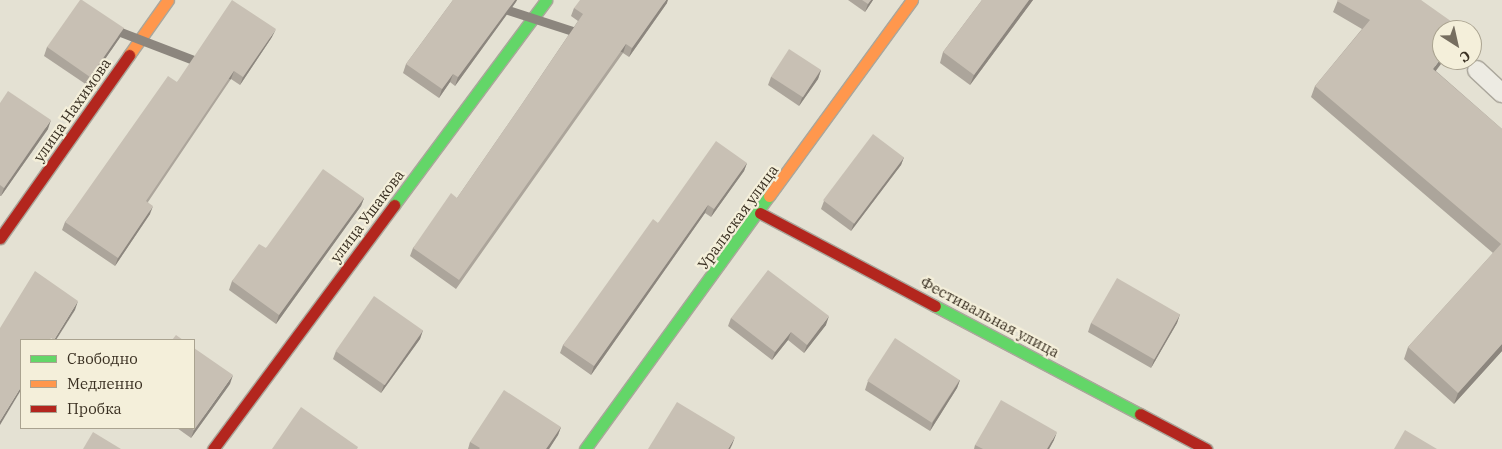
<!DOCTYPE html>
<html>
<head>
<meta charset="utf-8">
<style>
	body { margin:0 }
	#map { position:relative; width:1502px; height:449px; overflow:hidden; background:#e4e1d3; font-family:"IBM Plex Serif",serif }
	div>[style] { position:absolute }
	.roads { filter:drop-shadow(1px 0 #aaa69b) drop-shadow(-1px 0 #aaa69b) drop-shadow(0 1px #aaa69b) drop-shadow(0 -1px #aaa69b) }
	.lane>* { height:18px; margin:-9px; padding:0 9px; transform-origin:9px; border-radius:9px; background:#edebe3 }
	.fast>* { height:11px; margin:-5.5px; padding:0 5.5px; transform-origin:5.5px; border-radius:5.5px; background:#63d668 }
	.slow>* { height:11px; margin:-5.5px; padding:0 5.5px; transform-origin:5.5px; border-radius:5.5px; background:#ff974d }
	.jam>* { height:11px; margin:-5.5px; padding:0 5.5px; transform-origin:5.5px; border-radius:5.5px; background:#b3261e }
	.wall>* { inset:0; background:#aca59b }
	.shaded-wall>* { inset:0; background:#8c867e; transform-origin:0 0 }
	.building>* { inset:0; background:#c8c0b4; transform-origin:0 0 }
	span { translate:-50% -50%; white-space:nowrap; text-align:center; line-height:1.15; -webkit-text-stroke:4.5px #f4efda; paint-order:stroke }
	.street-label { font-size:15px; color:#3a3022 }
	.legend { position:absolute; left:20px; top:339px; width:175px; height:90px; box-sizing:border-box; background:#f4efda; border:1px solid #aaa390; margin:0; padding:6px 9px; list-style:none; font-size:15px; color:#3a3022 }
	.legend li { display:flex; align-items:center; gap:10px; height:25px }
	.legend b { width:25px; border:1px solid #aaa390 }
	.north { position:absolute; left:1432px; top:20px; width:50px; height:50px; box-sizing:border-box; background:#f4efda; border:1px solid #aaa390; border-radius:50%; rotate:145deg; font-size:14px; font-weight:700; line-height:20px; text-align:center; color:#3a3022 }
	.north::after { content:''; display:block; margin:auto; width:18px; height:22px; background:#766e60; clip-path:polygon(50% 0,100% 100%,50% 72%,0 100%) }
</style>
</head>
<body>
<div id="map">
	<div class="roads">
		<div class="lane">
			<i style="left:1477px;top:70px;width:34px;rotate:43deg"></i>
		</div>
		<div class="fast">
			<i style="left:394px;top:205px;width:255px;rotate:-53.4deg"></i>
			<i style="left:935px;top:306px;width:232px;rotate:27.8deg"></i>
			<i style="left:585px;top:449px;width:313px;rotate:-54deg"></i>
		</div>
		<div class="slow">
			<i style="left:129px;top:55px;width:67px;rotate:-54.7deg"></i>
			<i style="left:769px;top:196px;width:243px;rotate:-53.9deg"></i>
		</div>
		<div class="jam">
			<i style="left:760px;top:213px;width:198px;rotate:28deg"></i>
			<i style="left:0;top:238px;width:224px;rotate:-54.8deg"></i>
			<i style="left:1140px;top:414px;width:75px;rotate:27.9deg"></i>
			<i style="left:213px;top:449px;width:304px;rotate:-53.4deg"></i>
		</div>
	</div>
	<div class="wall">
		<i style="clip-path:polygon(453px 0,517px 0,455px 86px,450px 82px,439px 98px,403px 73px,406px 64px)"></i>
		<i style="clip-path:polygon(848px 0,873px 0,865px 12px)"></i>
		<i style="clip-path:polygon(982px 0,1033px 0,970px 85px,940px 63px,943px 52px)"></i>
		<i style="clip-path:polygon(1338px 0,1421px 0,1436px 71px,1502px 129px,1502px 351px,1454px 404px,1404px 359px,1408px 347px,1493px 253px,1311px 97px,1315px 86px,1362px 29px,1333px 12px)"></i>
		<i style="clip-path:polygon(667px 3px,629px 57px,623px 53px,456px 289px,410px 256px,413px 248px,457px 198px,522px 104px,578px 21px,571px 16px,574px 8px)"></i>
		<i style="clip-path:polygon(124px 28px,121px 36px,87px 85px,44px 56px,47px 47px)"></i>
		<i style="clip-path:polygon(272px 37px,240px 85px,231px 79px,148px 202px,150px 214px,115px 266px,62px 230px,65px 222px,177px 82px)"></i>
		<i style="clip-path:polygon(821px 70px,818px 79px,799px 106px,768px 85px,771px 77px)"></i>
		<i style="clip-path:polygon(0 103px,48px 129px,1px 196px,0 196px)"></i>
		<i style="clip-path:polygon(904px 157px,901px 165px,851px 231px,821px 209px,824px 201px)"></i>
		<i style="clip-path:polygon(747px 163px,744px 171px,711px 217px,705px 213px,591px 375px,560px 353px,563px 345px,658px 223px)"></i>
		<i style="clip-path:polygon(364px 198px,361px 206px,276px 324px,229px 290px,232px 281px,266px 248px)"></i>
		<i style="clip-path:polygon(1180px 314px,1177px 323px,1151px 368px,1088px 332px,1091px 323px)"></i>
		<i style="clip-path:polygon(731px 318px,826px 325px,804px 353px,788px 340px,772px 360px,728px 326px)"></i>
		<i style="clip-path:polygon(423px 330px,420px 339px,381px 393px,333px 359px,336px 351px)"></i>
		<i style="clip-path:polygon(960px 380px,957px 388px,930px 431px,865px 390px,868px 381px)"></i>
		<i style="clip-path:polygon(230px 384px,191px 438px,177px 428px,194px 428px)"></i>
		<i style="clip-path:polygon(561px 427px,558px 435px,549px 449px,468px 449px,470px 442px)"></i>
		<i style="clip-path:polygon(1054px 440px,1049px 449px,974px 449px,975px 445px)"></i>
	</div>
	<div class="shaded-wall">
		<i style="clip-path:polygon(515px 0,517px 0,516px 2px,455px 86px,458px 77px)"></i>
		<i style="clip-path:polygon(666px 0,668px 0,667px 3px,629px 57px,632px 48px)"></i>
		<i style="clip-path:polygon(871px 0,873px 0,865px 12px,868px 4px)"></i>
		<i style="clip-path:polygon(1029px 0,1033px 0,970px 85px,974px 75px)"></i>
		<i style="clip-path:polygon(124px 28px,121px 36px,87px 85px,90px 77px)"></i>
		<i style="clip-path:polygon(276px 29px,272px 37px,240px 85px,243px 77px)"></i>
		<i style="left:626px;top:44px;width:9px;height:289px;rotate:108deg"></i>
		<i style="clip-path:polygon(1442px 57px,1442px 60px,1444px 60px,1429px 80px,1433px 69px)"></i>
		<i style="clip-path:polygon(821px 70px,818px 79px,799px 106px,802px 98px)"></i>
		<i style="left:234px;top:71px;width:9px;height:157px;rotate:111deg"></i>
		<i style="clip-path:polygon(453px 74px,450px 82px,439px 98px,442px 89px)"></i>
		<i style="clip-path:polygon(51px 120px,48px 129px,1px 196px,4px 188px)"></i>
		<i style="clip-path:polygon(904px 157px,901px 165px,851px 231px,854px 223px)"></i>
		<i style="clip-path:polygon(747px 163px,744px 171px,711px 217px,714px 209px)"></i>
		<i style="clip-path:polygon(364px 198px,361px 206px,276px 324px,279px 315px)"></i>
		<i style="clip-path:polygon(708px 205px,705px 213px,591px 375px,594px 366px)"></i>
		<i style="clip-path:polygon(153px 206px,150px 214px,115px 266px,118px 258px)"></i>
		<i style="clip-path:polygon(78px 301px,75px 310px,56px 340px,54px 340px)"></i>
		<i style="clip-path:polygon(1180px 314px,1177px 323px,1151px 368px,1154px 360px)"></i>
		<i style="clip-path:polygon(829px 316px,826px 325px,804px 353px,807px 345px)"></i>
		<i style="clip-path:polygon(423px 330px,420px 339px,381px 393px,384px 385px)"></i>
		<i style="clip-path:polygon(791px 332px,788px 340px,772px 360px,775px 352px)"></i>
		<i style="clip-path:polygon(1502px 344px,1502px 351px,1454px 404px,1458px 393px)"></i>
		<i style="clip-path:polygon(233px 375px,230px 384px,191px 438px,194px 430px)"></i>
		<i style="clip-path:polygon(960px 380px,957px 388px,930px 431px,933px 422px)"></i>
		<i style="clip-path:polygon(21px 387px,21px 390px,0 425px,0 421px)"></i>
		<i style="clip-path:polygon(561px 427px,558px 435px,549px 449px,546px 449px)"></i>
		<i style="clip-path:polygon(1057px 432px,1054px 440px,1049px 449px,1047px 449px)"></i>
		<i style="clip-path:polygon(735px 437px,732px 445px,730px 449px,728px 449px)"></i>
	</div>
	<div class="building">
		<i style="clip-path:polygon(80px 0,82px 0,124px 28px,90px 77px,47px 47px)"></i>
		<i style="clip-path:polygon(232px 0,276px 29px,243px 77px,234px 71px,146px 201px,153px 206px,118px 258px,65px 222px,168px 76px,177px 82px)"></i>
		<i style="clip-path:polygon(453px 0,515px 0,458px 77px,453px 74px,442px 89px,406px 64px)"></i>
		<i style="clip-path:polygon(580px 0,666px 0,632px 48px,626px 44px,459px 280px,413px 248px,451px 193px,457px 198px,522px 104px,583px 14px,574px 8px)"></i>
		<i style="clip-path:polygon(862px 0,871px 0,868px 4px)"></i>
		<i style="clip-path:polygon(982px 0,1029px 0,974px 75px,943px 52px)"></i>
		<i style="clip-path:polygon(1338px 0,1421px 0,1462px 29px,1461px 30px,1442px 30px,1442px 57px,1433px 69px,1502px 129px,1502px 344px,1458px 393px,1408px 347px,1501px 244px,1315px 86px,1370px 20px,1337px 1px)"></i>
		<i style="left:789px;top:49px;width:38px;height:33px;rotate:33deg"></i>
		<i style="clip-path:polygon(8px 91px,51px 120px,4px 188px,0 185px,0 103px)"></i>
		<i style="left:873px;top:134px;width:39px;height:83px;rotate:37deg"></i>
		<i style="clip-path:polygon(716px 141px,747px 163px,714px 209px,708px 205px,594px 366px,563px 345px,653px 219px,658px 223px)"></i>
		<i style="clip-path:polygon(323px 169px,364px 198px,279px 315px,232px 281px,259px 244px,266px 248px)"></i>
		<i style="clip-path:polygon(768px 270px,829px 316px,807px 345px,791px 332px,775px 352px,731px 318px)"></i>
		<i style="clip-path:polygon(35px 271px,78px 301px,54px 340px,51px 338px,50px 340px,21px 340px,21px 387px,0 421px,0 328px)"></i>
		<i style="left:1117px;top:278px;width:73px;height:52px;rotate:30deg"></i>
		<i style="left:374px;top:296px;width:60px;height:67px;rotate:35deg"></i>
		<i style="clip-path:polygon(176px 335px,183px 340px,172px 340px)"></i>
		<i style="left:895px;top:338px;width:77px;height:51px;rotate:33deg"></i>
		<i style="clip-path:polygon(194px 348px,233px 375px,194px 430px,191px 428px,194px 428px)"></i>
		<i style="clip-path:polygon(504px 390px,561px 427px,546px 449px,479px 449px,480px 448px,470px 442px)"></i>
		<i style="clip-path:polygon(1001px 400px,1057px 432px,1047px 449px,983px 449px,975px 445px)"></i>
		<i style="clip-path:polygon(677px 402px,735px 437px,728px 449px,648px 449px)"></i>
		<i style="clip-path:polygon(301px 407px,358px 447px,357px 449px,272px 449px)"></i>
		<i style="clip-path:polygon(1405px 430px,1437px 449px,1394px 449px)"></i>
		<i style="clip-path:polygon(93px 432px,121px 449px,83px 449px)"></i>
	</div>
	<div class="street-label">
		<span style="left:72px;top:110px;rotate:-55deg">улица Нахимова</span>
		<span style="left:367px;top:216px;rotate:-53deg">улица Ушакова</span>
		<span style="left:738px;top:217px;rotate:-54deg">Уральская улица</span>
		<span style="left:990px;top:317px;rotate:28deg">Фестивальная улица</span>
	</div>
	<ul class="legend">
	<li><b style="height:6px;background:#63d668"></b>Свободно</li>
	<li><b style="height:6px;background:#ff974d"></b>Медленно</li>
	<li><b style="height:6px;background:#b3261e"></b>Пробка</li>
	</ul>
	<div class="north">С</div>
</div>
</body>
</html>
